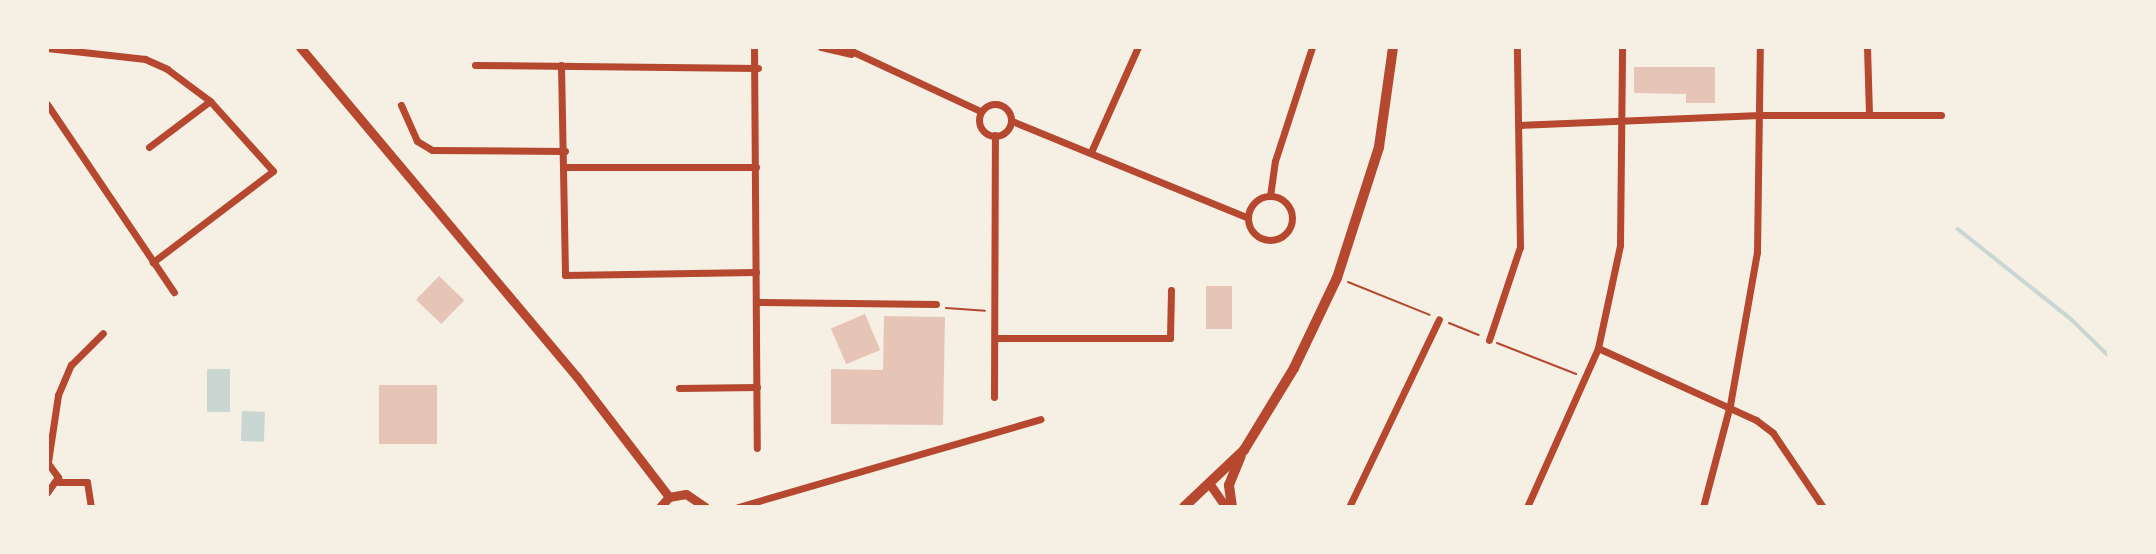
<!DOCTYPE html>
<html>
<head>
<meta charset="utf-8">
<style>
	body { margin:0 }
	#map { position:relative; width:2156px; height:554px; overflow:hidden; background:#f6efe4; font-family:Poppins,sans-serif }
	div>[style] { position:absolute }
	.water>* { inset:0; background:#c9d6d2; transform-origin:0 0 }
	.stream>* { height:3.5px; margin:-1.75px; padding:0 1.75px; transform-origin:1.75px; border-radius:1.75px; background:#c9d6d2 }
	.building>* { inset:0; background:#e6c5b7; transform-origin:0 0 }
	.path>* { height:2px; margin:-1px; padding:0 1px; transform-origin:1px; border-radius:1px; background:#b5482f }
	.minor>* { height:7px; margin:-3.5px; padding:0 3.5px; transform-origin:3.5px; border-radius:3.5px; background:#b5482f }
	.minor>.ring { margin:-3.5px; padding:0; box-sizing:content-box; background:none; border:7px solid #b5482f; border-radius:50% }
	.tertiary>* { height:9px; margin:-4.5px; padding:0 4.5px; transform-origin:4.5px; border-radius:4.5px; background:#b5482f }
	.primary>* { height:10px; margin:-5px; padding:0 5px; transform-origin:5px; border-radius:5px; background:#b5482f }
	span { translate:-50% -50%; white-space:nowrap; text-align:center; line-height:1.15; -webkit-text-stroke:6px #f6efe4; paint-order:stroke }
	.frame { position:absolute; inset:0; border:49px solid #f6efe4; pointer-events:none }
</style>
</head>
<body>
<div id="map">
	<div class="water">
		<i style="left:230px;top:369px;width:43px;height:23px;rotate:90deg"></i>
		<i style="left:242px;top:411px;width:23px;height:30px;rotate:2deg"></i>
	</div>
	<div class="stream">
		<i style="left:1958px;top:229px;width:144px;rotate:38.5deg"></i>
		<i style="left:2071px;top:319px;width:53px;rotate:44.2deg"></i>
	</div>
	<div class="building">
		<i style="clip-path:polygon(1634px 67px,1715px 67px,1715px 103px,1686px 103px,1686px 94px,1634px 93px)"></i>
		<i style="left:439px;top:276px;width:35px;height:33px;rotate:44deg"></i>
		<i style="left:1206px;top:286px;width:26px;height:43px"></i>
		<i style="left:865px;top:314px;width:39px;height:37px;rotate:67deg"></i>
		<i style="clip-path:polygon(884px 316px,945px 317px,943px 425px,831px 424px,831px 369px,883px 370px)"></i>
		<i style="left:379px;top:385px;width:58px;height:59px"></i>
	</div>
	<div class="path">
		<i style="left:1348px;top:282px;width:88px;rotate:21.9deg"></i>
		<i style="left:946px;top:308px;width:39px;rotate:4deg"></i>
		<i style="left:1449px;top:323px;width:32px;rotate:22deg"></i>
		<i style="left:1497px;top:343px;width:85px;rotate:21.4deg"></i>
	</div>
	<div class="minor">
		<i style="left:754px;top:47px;width:401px;rotate:89.6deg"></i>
		<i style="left:821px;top:47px;width:31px;rotate:13deg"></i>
		<i style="left:843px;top:47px;width:151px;rotate:25deg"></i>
		<i style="left:1867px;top:47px;width:68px;rotate:88.3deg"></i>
		<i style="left:47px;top:48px;width:99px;rotate:6.4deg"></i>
		<i style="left:145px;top:59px;width:24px;rotate:24deg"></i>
		<i style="left:167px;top:69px;width:54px;rotate:36.7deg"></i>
		<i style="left:210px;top:101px;width:94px;rotate:48deg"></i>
		<i style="left:273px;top:171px;width:151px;rotate:142.8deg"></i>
		<i style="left:475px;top:65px;width:283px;rotate:0.6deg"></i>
		<i style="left:561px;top:65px;width:210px;rotate:88.9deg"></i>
		<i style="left:565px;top:275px;width:191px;rotate:-0.9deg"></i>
		<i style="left:47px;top:104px;width:227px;rotate:56deg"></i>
		<i class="ring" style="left:979px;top:104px;width:25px;height:25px"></i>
		<i style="left:401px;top:105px;width:39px;rotate:66deg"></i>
		<i style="left:417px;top:141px;width:17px;rotate:31deg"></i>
		<i style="left:432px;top:150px;width:133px;rotate:0.4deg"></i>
		<i style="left:1012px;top:121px;width:255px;rotate:22.3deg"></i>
		<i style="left:1520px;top:125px;width:240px;rotate:-2.4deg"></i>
		<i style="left:1760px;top:115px;width:181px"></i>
		<i style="left:149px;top:147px;width:76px;rotate:-37deg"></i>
		<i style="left:1091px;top:152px;width:115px;rotate:-65.9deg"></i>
		<i style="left:565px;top:167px;width:191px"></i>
		<i class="ring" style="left:1248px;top:196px;width:37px;height:37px"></i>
		<i style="left:1270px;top:196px;width:35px;rotate:-82deg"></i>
		<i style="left:1275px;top:161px;width:120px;rotate:-72deg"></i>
		<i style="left:756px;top:302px;width:180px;rotate:0.6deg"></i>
		<i style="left:996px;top:338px;width:174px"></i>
		<i style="left:1170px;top:338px;width:48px;rotate:-88.8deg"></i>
		<i style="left:1489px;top:340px;width:98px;rotate:-71.6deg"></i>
		<i style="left:1520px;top:247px;width:200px;rotate:-90.9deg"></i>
		<i style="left:1598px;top:348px;width:174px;rotate:24.5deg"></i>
		<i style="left:1756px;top:420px;width:21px;rotate:37deg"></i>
		<i style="left:1773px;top:433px;width:89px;rotate:56deg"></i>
		<i style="left:679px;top:388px;width:78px;rotate:-0.7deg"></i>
		<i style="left:994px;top:397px;width:262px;rotate:-89.8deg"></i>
		<i style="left:47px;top:462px;width:19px;rotate:54deg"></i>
		<i style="left:58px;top:477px;width:19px;rotate:125deg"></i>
		<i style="left:48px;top:462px;width:68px;rotate:-81.5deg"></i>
		<i style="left:58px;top:395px;width:33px;rotate:-67deg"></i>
		<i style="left:71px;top:365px;width:45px;rotate:-45deg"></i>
		<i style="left:58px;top:482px;width:29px"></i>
		<i style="left:87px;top:482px;width:25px;rotate:81deg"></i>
		<i style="left:738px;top:507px;width:315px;rotate:-16.2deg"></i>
		<i style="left:1349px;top:507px;width:208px;rotate:-64.4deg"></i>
		<i style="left:1527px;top:507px;width:174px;rotate:-65.9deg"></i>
		<i style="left:1598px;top:348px;width:105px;rotate:-77.9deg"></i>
		<i style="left:1620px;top:245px;width:198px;rotate:-89.4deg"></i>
		<i style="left:1703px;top:507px;width:106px;rotate:-75.2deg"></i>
		<i style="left:1730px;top:405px;width:155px;rotate:-80deg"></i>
		<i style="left:1757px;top:252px;width:205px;rotate:-89.2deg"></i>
	</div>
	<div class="tertiary">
		<i style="left:300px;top:47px;width:431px;rotate:50deg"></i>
		<i style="left:577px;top:377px;width:151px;rotate:52.5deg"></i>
		<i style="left:1209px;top:483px;width:29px;rotate:55deg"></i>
		<i style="left:660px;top:507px;width:13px;rotate:-48deg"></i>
		<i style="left:669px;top:497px;width:17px;rotate:-10deg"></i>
		<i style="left:686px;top:494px;width:23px;rotate:34deg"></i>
	</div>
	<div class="primary">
		<i style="left:1184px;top:507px;width:83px;rotate:-43.5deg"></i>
		<i style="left:1244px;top:450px;width:96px;rotate:-58.6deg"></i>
		<i style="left:1294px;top:368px;width:100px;rotate:-64.5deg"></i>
		<i style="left:1337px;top:278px;width:138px;rotate:-72.2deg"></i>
		<i style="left:1379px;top:147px;width:101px;rotate:-82deg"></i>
		<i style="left:1232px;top:507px;width:22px;rotate:-98deg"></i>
		<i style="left:1229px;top:485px;width:31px;rotate:-68deg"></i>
	</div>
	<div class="frame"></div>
</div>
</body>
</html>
